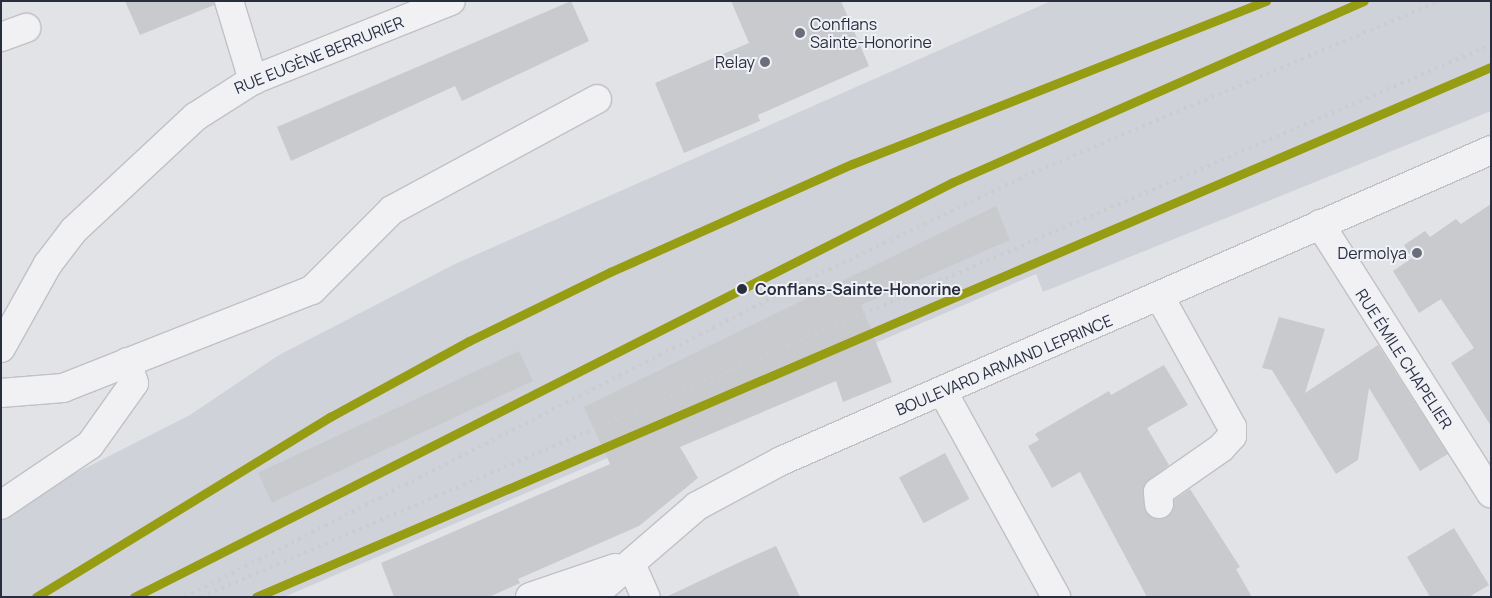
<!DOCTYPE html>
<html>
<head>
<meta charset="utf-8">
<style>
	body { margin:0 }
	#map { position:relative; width:1492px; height:598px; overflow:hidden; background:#e2e3e7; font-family:Manrope,sans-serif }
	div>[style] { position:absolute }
	.built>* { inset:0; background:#d0d2da }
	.building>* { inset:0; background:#c8cacd; transform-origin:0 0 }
	.roads { filter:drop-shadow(1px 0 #c0c1c5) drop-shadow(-1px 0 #c0c1c5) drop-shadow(0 1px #c0c1c5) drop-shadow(0 -1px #c0c1c5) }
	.minor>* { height:28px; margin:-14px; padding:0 14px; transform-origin:14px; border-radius:14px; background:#f1f1f4 }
	.rail>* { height:4px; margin-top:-2px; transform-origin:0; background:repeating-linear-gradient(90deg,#cbcccf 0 2.5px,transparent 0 7.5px) }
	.rail-1>* { height:9px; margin:-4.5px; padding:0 4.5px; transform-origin:4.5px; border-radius:4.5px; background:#979d13 }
	.dots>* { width:14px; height:14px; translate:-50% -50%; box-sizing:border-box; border:2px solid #eff1f6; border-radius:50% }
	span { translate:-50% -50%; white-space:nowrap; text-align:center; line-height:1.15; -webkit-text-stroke:4px #eff1f6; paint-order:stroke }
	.poi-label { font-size:16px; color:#292e3f }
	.left { translate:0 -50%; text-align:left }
	.right { translate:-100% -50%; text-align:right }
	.street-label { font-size:16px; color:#292e3f }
	.stop-label { font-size:16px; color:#292e3f; font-weight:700 }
	.frame { position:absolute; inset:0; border:2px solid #292e3f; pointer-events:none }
</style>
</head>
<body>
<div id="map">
	<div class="built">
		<i style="clip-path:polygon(1051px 1px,1491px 1px,1491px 111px,1043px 292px,1036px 274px,284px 597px,1px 597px,1px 511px,190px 415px,279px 355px,455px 264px)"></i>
	</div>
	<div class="building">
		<i style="clip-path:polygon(125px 1px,214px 1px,214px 5px,140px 35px)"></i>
		<i style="clip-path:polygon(571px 1px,589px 41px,462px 101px,455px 86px,291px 161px,277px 127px)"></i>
		<i style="clip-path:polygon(731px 1px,841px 1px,869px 66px,758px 115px,760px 121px,684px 153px,655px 83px,749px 43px)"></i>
		<i style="clip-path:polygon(1491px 204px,1491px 426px,1451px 363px,1474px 348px,1441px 299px,1419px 313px,1393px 271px,1412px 258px,1404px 245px,1425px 231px,1430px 237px,1456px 219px,1461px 224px)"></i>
		<i style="clip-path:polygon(996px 206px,1010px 240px,861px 305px,892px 382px,843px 402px,836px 381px,680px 447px,698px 478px,639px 526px,518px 579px,520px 583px,489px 597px,394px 597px,381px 563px,610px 464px,584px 407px)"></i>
		<i style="clip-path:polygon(1279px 317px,1325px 329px,1305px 393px,1378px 345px,1448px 454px,1420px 471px,1369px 388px,1358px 460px,1336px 474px,1272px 370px,1262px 368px)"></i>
		<i style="left:519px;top:351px;width:33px;height:288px;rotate:65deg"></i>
		<i style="clip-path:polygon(1164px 365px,1188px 405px,1147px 428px,1169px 465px,1144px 485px,1146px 512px,1153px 518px,1167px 517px,1174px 500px,1190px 489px,1240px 567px,1236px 569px,1252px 597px,1147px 597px,1080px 472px,1052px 488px,1028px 446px,1039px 440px,1035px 434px,1109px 391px,1111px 395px)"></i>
		<i style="left:945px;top:453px;width:52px;height:52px;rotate:62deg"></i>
		<i style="clip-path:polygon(1454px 528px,1489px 585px,1469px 597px,1430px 597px,1407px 557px)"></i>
		<i style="clip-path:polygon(776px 546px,800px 597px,666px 597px,740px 562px)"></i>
	</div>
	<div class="roads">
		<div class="minor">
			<i style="left:229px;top:1px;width:83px;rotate:73.1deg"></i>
			<i style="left:1px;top:37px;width:27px;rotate:-20deg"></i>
			<i style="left:1320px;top:224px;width:319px;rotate:57.6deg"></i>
			<i style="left:1px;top:348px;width:96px;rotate:-60.8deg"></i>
			<i style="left:48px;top:264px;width:43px;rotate:-52.6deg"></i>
			<i style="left:74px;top:230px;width:166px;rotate:-43deg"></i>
			<i style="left:195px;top:117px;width:69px;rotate:-32.5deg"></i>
			<i style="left:253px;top:80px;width:213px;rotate:-21.8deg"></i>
			<i style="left:943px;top:392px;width:234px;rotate:61.1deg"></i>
			<i style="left:1px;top:393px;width:62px;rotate:-4.6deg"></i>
			<i style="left:63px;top:388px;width:268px;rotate:-21.5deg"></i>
			<i style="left:312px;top:290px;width:113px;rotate:-45deg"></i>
			<i style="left:392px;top:210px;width:233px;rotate:-28.4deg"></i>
			<i style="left:1159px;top:504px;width:12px;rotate:-95deg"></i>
			<i style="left:1158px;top:492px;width:77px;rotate:-34.9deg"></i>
			<i style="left:1221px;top:448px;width:16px;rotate:-47deg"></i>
			<i style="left:1232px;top:436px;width:9px;rotate:-90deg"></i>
			<i style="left:1232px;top:427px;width:146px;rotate:-119deg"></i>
			<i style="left:1px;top:505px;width:107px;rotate:-34deg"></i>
			<i style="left:90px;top:445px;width:76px;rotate:-54.6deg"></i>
			<i style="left:134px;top:383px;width:22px;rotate:-108deg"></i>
			<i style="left:631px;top:564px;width:36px;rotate:66deg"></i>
			<i style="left:530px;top:597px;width:90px;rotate:-18.8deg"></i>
			<i style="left:583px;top:597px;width:21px;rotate:-25deg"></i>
			<i style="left:602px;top:588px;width:125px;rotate:-40.8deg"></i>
			<i style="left:697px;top:506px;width:95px;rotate:-28.2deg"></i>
			<i style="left:781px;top:461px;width:775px;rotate:-23.65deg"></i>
		</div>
	</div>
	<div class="rail">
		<i style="left:185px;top:597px;width:700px;rotate:-27deg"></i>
		<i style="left:809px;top:279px;width:239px;rotate:-25.5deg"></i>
		<i style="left:1025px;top:176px;width:450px;rotate:-22.9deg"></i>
		<i style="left:201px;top:597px;width:1403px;rotate:-23.17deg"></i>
	</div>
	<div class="rail-1">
		<i style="left:36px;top:597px;width:345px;rotate:-31.5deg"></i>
		<i style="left:330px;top:417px;width:158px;rotate:-28.7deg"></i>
		<i style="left:469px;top:341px;width:157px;rotate:-26.1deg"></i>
		<i style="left:610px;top:272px;width:265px;rotate:-24.1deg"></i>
		<i style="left:852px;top:164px;width:445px;rotate:-21.5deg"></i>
		<i style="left:134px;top:597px;width:918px;rotate:-26.87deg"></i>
		<i style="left:953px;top:182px;width:449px;rotate:-23.8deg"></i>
		<i style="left:256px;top:597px;width:1344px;rotate:-23.23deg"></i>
	</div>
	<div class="dots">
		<i style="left:800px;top:33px;background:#6a6d7a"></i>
		<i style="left:765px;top:62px;background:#6a6d7a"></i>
		<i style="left:1417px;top:253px;background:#6a6d7a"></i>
		<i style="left:742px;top:289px;background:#292e3f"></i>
	</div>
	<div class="poi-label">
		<span class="left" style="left:810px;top:33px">Conflans<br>Sainte-Honorine</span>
		<span class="right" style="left:755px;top:62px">Relay</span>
		<span class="right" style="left:1407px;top:253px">Dermolya</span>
	</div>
	<div class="street-label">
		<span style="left:319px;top:55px;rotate:-22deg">RUE EUGÈNE BERRURIER</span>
		<span style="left:1404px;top:359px;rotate:57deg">RUE ÉMILE CHAPELIER</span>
		<span style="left:1004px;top:365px;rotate:-23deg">BOULEVARD ARMAND LEPRINCE</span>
	</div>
	<div class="stop-label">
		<span class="left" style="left:755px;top:289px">Conflans-Sainte-Honorine</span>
	</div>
	<div class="frame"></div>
</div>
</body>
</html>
